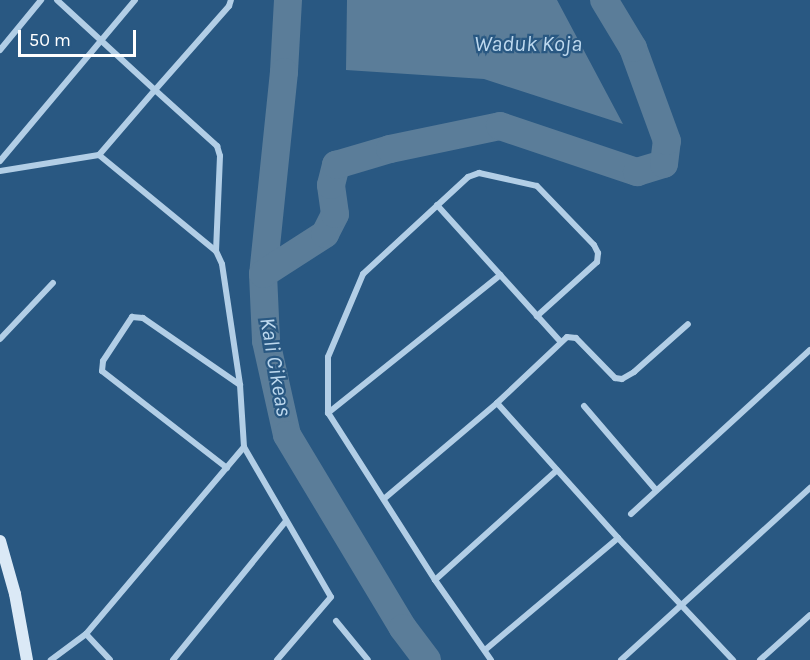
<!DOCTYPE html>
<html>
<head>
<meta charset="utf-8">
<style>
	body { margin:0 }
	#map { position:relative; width:810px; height:660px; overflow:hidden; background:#295882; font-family:Karla,sans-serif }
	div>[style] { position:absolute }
	.water>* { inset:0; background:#5b7d99 }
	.river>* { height:28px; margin:-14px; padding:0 14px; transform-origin:14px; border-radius:14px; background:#5b7d99 }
	.street>* { height:6px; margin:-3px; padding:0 3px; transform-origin:3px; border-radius:3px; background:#b2cee6 }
	.secondary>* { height:12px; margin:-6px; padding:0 6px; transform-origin:6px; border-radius:6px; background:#dbe9f6 }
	span { translate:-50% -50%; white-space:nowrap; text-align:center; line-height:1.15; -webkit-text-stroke:4.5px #295882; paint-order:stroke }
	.water-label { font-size:22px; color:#bdd8ee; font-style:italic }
	.scale { position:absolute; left:18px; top:30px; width:118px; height:27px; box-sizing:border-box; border:3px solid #fff; border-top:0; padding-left:8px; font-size:18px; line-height:21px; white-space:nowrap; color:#fff; -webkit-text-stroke:4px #295882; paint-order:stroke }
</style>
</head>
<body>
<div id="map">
	<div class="water">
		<i style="clip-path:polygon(347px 0,557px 0,623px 124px,484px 79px,346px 70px)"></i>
	</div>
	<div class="river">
		<i style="left:288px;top:0;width:72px;rotate:93.2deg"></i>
		<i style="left:284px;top:72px;width:203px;rotate:95.9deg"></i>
		<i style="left:263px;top:274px;width:67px;rotate:87.4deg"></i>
		<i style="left:266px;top:341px;width:96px;rotate:77.4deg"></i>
		<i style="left:287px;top:435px;width:225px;rotate:59deg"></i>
		<i style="left:403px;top:628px;width:40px;rotate:53deg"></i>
		<i style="left:263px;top:274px;width:74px;rotate:-32.8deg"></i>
		<i style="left:325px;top:234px;width:22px;rotate:-63deg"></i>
		<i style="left:335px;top:214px;width:29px;rotate:-98deg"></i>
		<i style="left:331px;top:185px;width:21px;rotate:-76deg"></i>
		<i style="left:336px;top:165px;width:56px;rotate:-16.5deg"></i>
		<i style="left:390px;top:149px;width:112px;rotate:-11.8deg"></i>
		<i style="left:500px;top:126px;width:145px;rotate:18.6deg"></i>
		<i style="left:637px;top:172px;width:28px;rotate:-17deg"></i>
		<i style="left:664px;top:164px;width:23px;rotate:-83deg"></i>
		<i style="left:667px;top:141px;width:99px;rotate:-110.1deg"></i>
		<i style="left:633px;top:48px;width:56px;rotate:-121.1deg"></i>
	</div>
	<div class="street">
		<i style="left:57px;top:0;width:133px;rotate:42.6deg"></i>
		<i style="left:155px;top:90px;width:112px;rotate:-48.6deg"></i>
		<i style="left:229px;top:6px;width:6px;rotate:-72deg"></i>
		<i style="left:0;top:50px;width:65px;rotate:-50.6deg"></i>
		<i style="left:99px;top:155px;width:86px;rotate:-49.3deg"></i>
		<i style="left:155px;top:90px;width:84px;rotate:42.1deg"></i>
		<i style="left:217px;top:146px;width:10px;rotate:73deg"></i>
		<i style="left:220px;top:156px;width:95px;rotate:92.4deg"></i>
		<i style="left:0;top:161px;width:210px;rotate:-50deg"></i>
		<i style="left:0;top:171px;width:100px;rotate:-9.2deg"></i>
		<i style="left:99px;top:155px;width:151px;rotate:39.4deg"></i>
		<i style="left:216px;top:251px;width:14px;rotate:65deg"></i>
		<i style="left:222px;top:264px;width:122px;rotate:81.5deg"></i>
		<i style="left:240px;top:385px;width:62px;rotate:86.3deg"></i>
		<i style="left:244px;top:447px;width:245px;rotate:130.2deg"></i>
		<i style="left:86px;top:634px;width:44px;rotate:143.4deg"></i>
		<i style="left:437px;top:205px;width:183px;rotate:47.9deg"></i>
		<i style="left:0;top:339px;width:77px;rotate:-46.6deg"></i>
		<i style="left:497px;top:403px;width:181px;rotate:48.1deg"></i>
		<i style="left:618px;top:538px;width:168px;rotate:46.7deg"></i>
		<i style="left:584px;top:406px;width:111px;rotate:49.4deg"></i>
		<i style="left:328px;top:413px;width:221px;rotate:-38.7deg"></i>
		<i style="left:244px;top:447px;width:173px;rotate:59.9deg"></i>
		<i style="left:331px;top:597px;width:83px;rotate:130.6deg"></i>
		<i style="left:227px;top:468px;width:158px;rotate:-142.2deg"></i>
		<i style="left:102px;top:371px;width:10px;rotate:-84deg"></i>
		<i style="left:103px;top:361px;width:53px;rotate:-56.6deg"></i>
		<i style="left:132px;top:317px;width:11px;rotate:5deg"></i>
		<i style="left:143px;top:318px;width:118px;rotate:34.6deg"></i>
		<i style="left:385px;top:498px;width:147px;rotate:-40.3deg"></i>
		<i style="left:497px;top:403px;width:96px;rotate:-43.3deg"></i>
		<i style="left:567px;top:337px;width:9px;rotate:6deg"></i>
		<i style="left:576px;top:338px;width:56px;rotate:45.7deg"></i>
		<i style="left:615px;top:378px;width:7px;rotate:8deg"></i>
		<i style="left:622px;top:379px;width:14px;rotate:-30deg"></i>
		<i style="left:634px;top:372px;width:72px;rotate:-41.6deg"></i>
		<i style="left:631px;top:514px;width:243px;rotate:-42.5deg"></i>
		<i style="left:435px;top:580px;width:164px;rotate:-42deg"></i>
		<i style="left:336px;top:621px;width:50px;rotate:50.6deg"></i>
		<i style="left:86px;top:634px;width:35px;rotate:47deg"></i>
		<i style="left:485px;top:650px;width:174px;rotate:-40.1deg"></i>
		<i style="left:173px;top:660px;width:179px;rotate:-50.9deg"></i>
		<i style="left:491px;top:660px;width:98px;rotate:-125deg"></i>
		<i style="left:435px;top:580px;width:198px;rotate:-122.6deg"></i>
		<i style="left:328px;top:413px;width:56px;rotate:-90deg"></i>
		<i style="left:328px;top:357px;width:90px;rotate:-67.1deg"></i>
		<i style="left:363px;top:274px;width:143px;rotate:-42.7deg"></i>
		<i style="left:468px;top:177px;width:12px;rotate:-20deg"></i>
		<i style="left:479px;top:173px;width:59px;rotate:12.6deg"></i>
		<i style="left:537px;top:186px;width:82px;rotate:46deg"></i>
		<i style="left:594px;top:245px;width:9px;rotate:63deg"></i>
		<i style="left:598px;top:253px;width:9px;rotate:96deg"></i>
		<i style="left:597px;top:262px;width:81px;rotate:138deg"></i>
		<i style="left:621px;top:660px;width:256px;rotate:-42.3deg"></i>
		<i style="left:760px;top:660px;width:67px;rotate:-42deg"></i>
	</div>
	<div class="secondary">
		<i style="left:0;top:541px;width:55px;rotate:74.2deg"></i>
		<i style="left:15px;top:594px;width:67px;rotate:79.7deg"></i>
	</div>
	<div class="water-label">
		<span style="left:528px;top:45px">Waduk Koja</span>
		<span style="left:275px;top:367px;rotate:80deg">Kali Cikeas</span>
	</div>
	<div class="scale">50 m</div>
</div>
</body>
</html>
